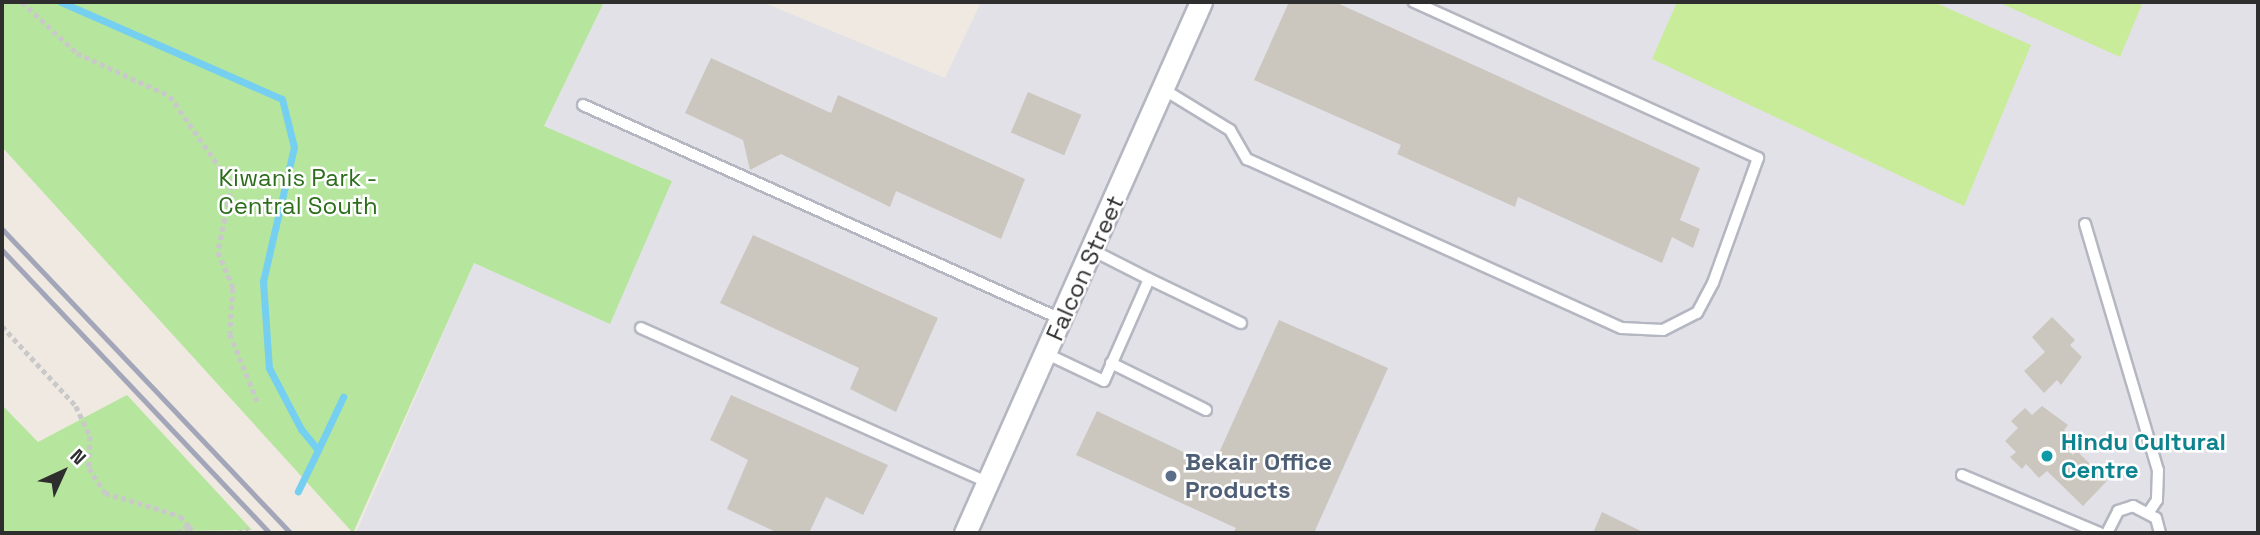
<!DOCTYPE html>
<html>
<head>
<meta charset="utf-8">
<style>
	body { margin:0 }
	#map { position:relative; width:2260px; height:535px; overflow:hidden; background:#efe9e1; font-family:"Space Grotesk",sans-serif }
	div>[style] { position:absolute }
	.industrial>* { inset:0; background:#e3e1e8 }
	.green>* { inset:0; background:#b6e59e }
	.pitch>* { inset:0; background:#c9ec9a }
	.stream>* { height:7px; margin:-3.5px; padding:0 3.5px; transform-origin:3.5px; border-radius:3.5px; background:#75cff0 }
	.building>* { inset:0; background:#cbc7bf; transform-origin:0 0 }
	.path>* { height:4.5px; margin-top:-2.25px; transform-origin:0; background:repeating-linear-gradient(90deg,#c9c9c9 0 5px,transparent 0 8.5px) }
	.roads { filter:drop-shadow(2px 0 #b4b7c1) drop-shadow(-2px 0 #b4b7c1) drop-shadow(0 2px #b4b7c1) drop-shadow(0 -2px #b4b7c1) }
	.lane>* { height:10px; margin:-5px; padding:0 5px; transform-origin:5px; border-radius:5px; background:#fff }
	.street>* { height:21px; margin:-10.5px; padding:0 10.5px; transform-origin:10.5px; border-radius:10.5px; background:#fff }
	.rail>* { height:5px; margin:-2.5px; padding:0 2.5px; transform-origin:2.5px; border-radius:2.5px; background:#a3a6b8 }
	.dots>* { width:19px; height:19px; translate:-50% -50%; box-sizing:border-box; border:4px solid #fff; border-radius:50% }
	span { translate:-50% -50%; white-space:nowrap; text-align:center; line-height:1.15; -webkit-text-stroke:5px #fff; paint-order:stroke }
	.park-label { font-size:24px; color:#2c6e1b }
	.street-label { font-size:24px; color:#2e2e2e }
	.culture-label { font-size:24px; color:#0d838f; font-weight:700 }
	.left { translate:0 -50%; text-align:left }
	.service-label { font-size:24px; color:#4e5e75; font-weight:700 }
	.frame { position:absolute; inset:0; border:4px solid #2e2e2e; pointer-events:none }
	.north { position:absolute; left:28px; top:437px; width:70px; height:70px; -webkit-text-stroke:5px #fff; paint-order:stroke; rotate:45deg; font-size:19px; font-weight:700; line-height:28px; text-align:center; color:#2e2e2e }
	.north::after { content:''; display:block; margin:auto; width:24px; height:32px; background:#2e2e2e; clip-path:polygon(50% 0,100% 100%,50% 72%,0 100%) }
</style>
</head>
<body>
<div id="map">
	<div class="industrial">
		<i style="clip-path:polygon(604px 2px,762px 2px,945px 78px,981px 2px,2258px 2px,2258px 533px,356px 533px,474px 263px,610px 323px,672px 181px,544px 126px)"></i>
	</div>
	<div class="green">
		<i style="clip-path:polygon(2px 2px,604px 2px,544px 126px,672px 181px,610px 324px,474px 263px,353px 533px,2px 147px)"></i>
		<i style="clip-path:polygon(127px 395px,252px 530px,2px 533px,2px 405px,38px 442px)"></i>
	</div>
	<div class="pitch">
		<i style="clip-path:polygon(1677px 2px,1934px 2px,2031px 45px,1964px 206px,1652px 59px)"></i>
		<i style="clip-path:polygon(1998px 2px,2143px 2px,2120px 57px)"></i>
	</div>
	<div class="stream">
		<i style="left:61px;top:2px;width:241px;rotate:23.7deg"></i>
		<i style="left:282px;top:99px;width:49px;rotate:76deg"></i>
		<i style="left:294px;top:147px;width:138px;rotate:103deg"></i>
		<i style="left:263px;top:281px;width:87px;rotate:86.1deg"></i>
		<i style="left:269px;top:368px;width:69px;rotate:62.3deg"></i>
		<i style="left:301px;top:429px;width:27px;rotate:51deg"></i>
		<i style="left:318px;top:450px;width:46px;rotate:116deg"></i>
		<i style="left:318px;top:450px;width:59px;rotate:-64.7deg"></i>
	</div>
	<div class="building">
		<i style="clip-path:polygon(1289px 2px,1335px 2px,1700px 168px,1680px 220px,1700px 229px,1693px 248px,1672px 237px,1662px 263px,1518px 197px,1515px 207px,1397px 154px,1401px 145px,1254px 80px)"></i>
		<i style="clip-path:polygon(711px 58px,831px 113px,838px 95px,1025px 179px,1001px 239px,896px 191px,890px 207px,781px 154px,750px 170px,743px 140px,685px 113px)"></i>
		<i style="left:1028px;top:92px;width:58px;height:44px;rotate:23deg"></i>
		<i style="clip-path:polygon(753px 235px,938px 318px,896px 412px,850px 389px,859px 368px,720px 303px)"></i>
		<i style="clip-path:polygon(2052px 317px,2075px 340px,2070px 345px,2082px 357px,2061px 385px,2057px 380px,2044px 393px,2024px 371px,2045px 352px,2032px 337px)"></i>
		<i style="clip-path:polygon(1279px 320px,1388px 368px,1314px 533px,1233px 533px,1236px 528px,1076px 455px,1097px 411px,1213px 466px)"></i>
		<i style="clip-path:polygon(731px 395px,888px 465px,863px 515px,826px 497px,809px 533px,778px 533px,727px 509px,748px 460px,710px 440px)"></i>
		<i style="clip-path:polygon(2042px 406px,2068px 425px,2064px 430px,2076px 441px,2067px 449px,2073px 455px,2077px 451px,2107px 481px,2083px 506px,2047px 471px,2039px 478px,2026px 464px,2022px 469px,2010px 457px,2016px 452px,2005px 441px,2018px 428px,2011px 421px,2025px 408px,2032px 415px)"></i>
		<i style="clip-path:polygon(1602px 512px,1645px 533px,1593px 533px)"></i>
	</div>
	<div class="path">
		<i style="left:22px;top:2px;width:75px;rotate:42.8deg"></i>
		<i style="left:77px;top:53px;width:102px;rotate:24.8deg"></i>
		<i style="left:170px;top:96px;width:108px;rotate:55.1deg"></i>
		<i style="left:232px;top:185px;width:68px;rotate:101.8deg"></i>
		<i style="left:218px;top:252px;width:39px;rotate:67deg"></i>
		<i style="left:233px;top:288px;width:46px;rotate:93.7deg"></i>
		<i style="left:230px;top:334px;width:74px;rotate:67.9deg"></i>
		<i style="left:2px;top:326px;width:109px;rotate:47.2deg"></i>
		<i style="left:76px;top:406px;width:33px;rotate:65deg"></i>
		<i style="left:90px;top:436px;width:32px;rotate:92deg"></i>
		<i style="left:89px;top:468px;width:30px;rotate:57deg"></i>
		<i style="left:105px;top:493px;width:78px;rotate:17deg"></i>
		<i style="left:180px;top:516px;width:13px;rotate:48deg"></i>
		<i style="left:177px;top:533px;width:14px;rotate:-30deg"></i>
		<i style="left:189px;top:526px;width:9px;rotate:49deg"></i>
		<i style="left:238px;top:533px;width:11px;rotate:-22deg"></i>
	</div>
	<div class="roads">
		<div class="lane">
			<i style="left:1163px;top:89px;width:79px;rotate:31.5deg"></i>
			<i style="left:1230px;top:130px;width:34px;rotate:60deg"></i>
			<i style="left:1247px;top:159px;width:411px;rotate:24.3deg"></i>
			<i style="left:1622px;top:328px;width:41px;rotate:2.8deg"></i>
			<i style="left:1663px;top:330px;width:38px;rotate:-27deg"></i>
			<i style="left:1697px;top:313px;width:34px;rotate:-62deg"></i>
			<i style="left:1713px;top:283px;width:133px;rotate:-70.2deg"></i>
			<i style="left:1758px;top:158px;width:378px;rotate:-155.6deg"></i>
			<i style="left:583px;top:105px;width:524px;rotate:24.12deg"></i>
			<i style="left:2085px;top:224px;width:257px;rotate:73.5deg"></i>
			<i style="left:2158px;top:470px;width:30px;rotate:92deg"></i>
			<i style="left:2157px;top:500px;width:14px;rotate:124deg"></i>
			<i style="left:1149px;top:279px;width:102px;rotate:25.6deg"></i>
			<i style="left:641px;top:328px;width:381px;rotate:24deg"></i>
			<i style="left:1047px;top:354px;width:63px;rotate:25.3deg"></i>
			<i style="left:1104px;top:381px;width:111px;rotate:-66.2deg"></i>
			<i style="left:1149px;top:279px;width:64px;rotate:-153deg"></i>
			<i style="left:1111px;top:363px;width:106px;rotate:26.3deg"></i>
			<i style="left:1962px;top:475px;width:149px;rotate:22.9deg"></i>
			<i style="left:2107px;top:533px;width:25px;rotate:-63deg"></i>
			<i style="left:2118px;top:511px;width:16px;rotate:-18deg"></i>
			<i style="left:2133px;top:506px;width:26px;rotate:28deg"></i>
			<i style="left:2156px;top:518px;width:16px;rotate:75deg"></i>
		</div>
		<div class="street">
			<i style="left:965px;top:533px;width:581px;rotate:-66.04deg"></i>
		</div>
	</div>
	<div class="rail">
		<i style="left:2px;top:229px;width:419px;rotate:46.5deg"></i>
		<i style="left:2px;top:250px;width:390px;rotate:46.6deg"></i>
	</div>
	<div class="dots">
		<i style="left:2047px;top:456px;background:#0f9aa8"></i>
		<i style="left:1171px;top:476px;background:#5c6f8a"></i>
	</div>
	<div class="park-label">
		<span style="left:298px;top:192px">Kiwanis Park -<br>Central South</span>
	</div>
	<div class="street-label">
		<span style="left:1085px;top:268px;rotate:-66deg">Falcon Street</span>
	</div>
	<div class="culture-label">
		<span class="left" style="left:2061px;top:456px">Hindu Cultural<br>Centre</span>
	</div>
	<div class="service-label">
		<span class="left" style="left:1185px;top:476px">Bekair Office<br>Products</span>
	</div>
	<div class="frame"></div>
	<div class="north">N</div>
</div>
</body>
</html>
